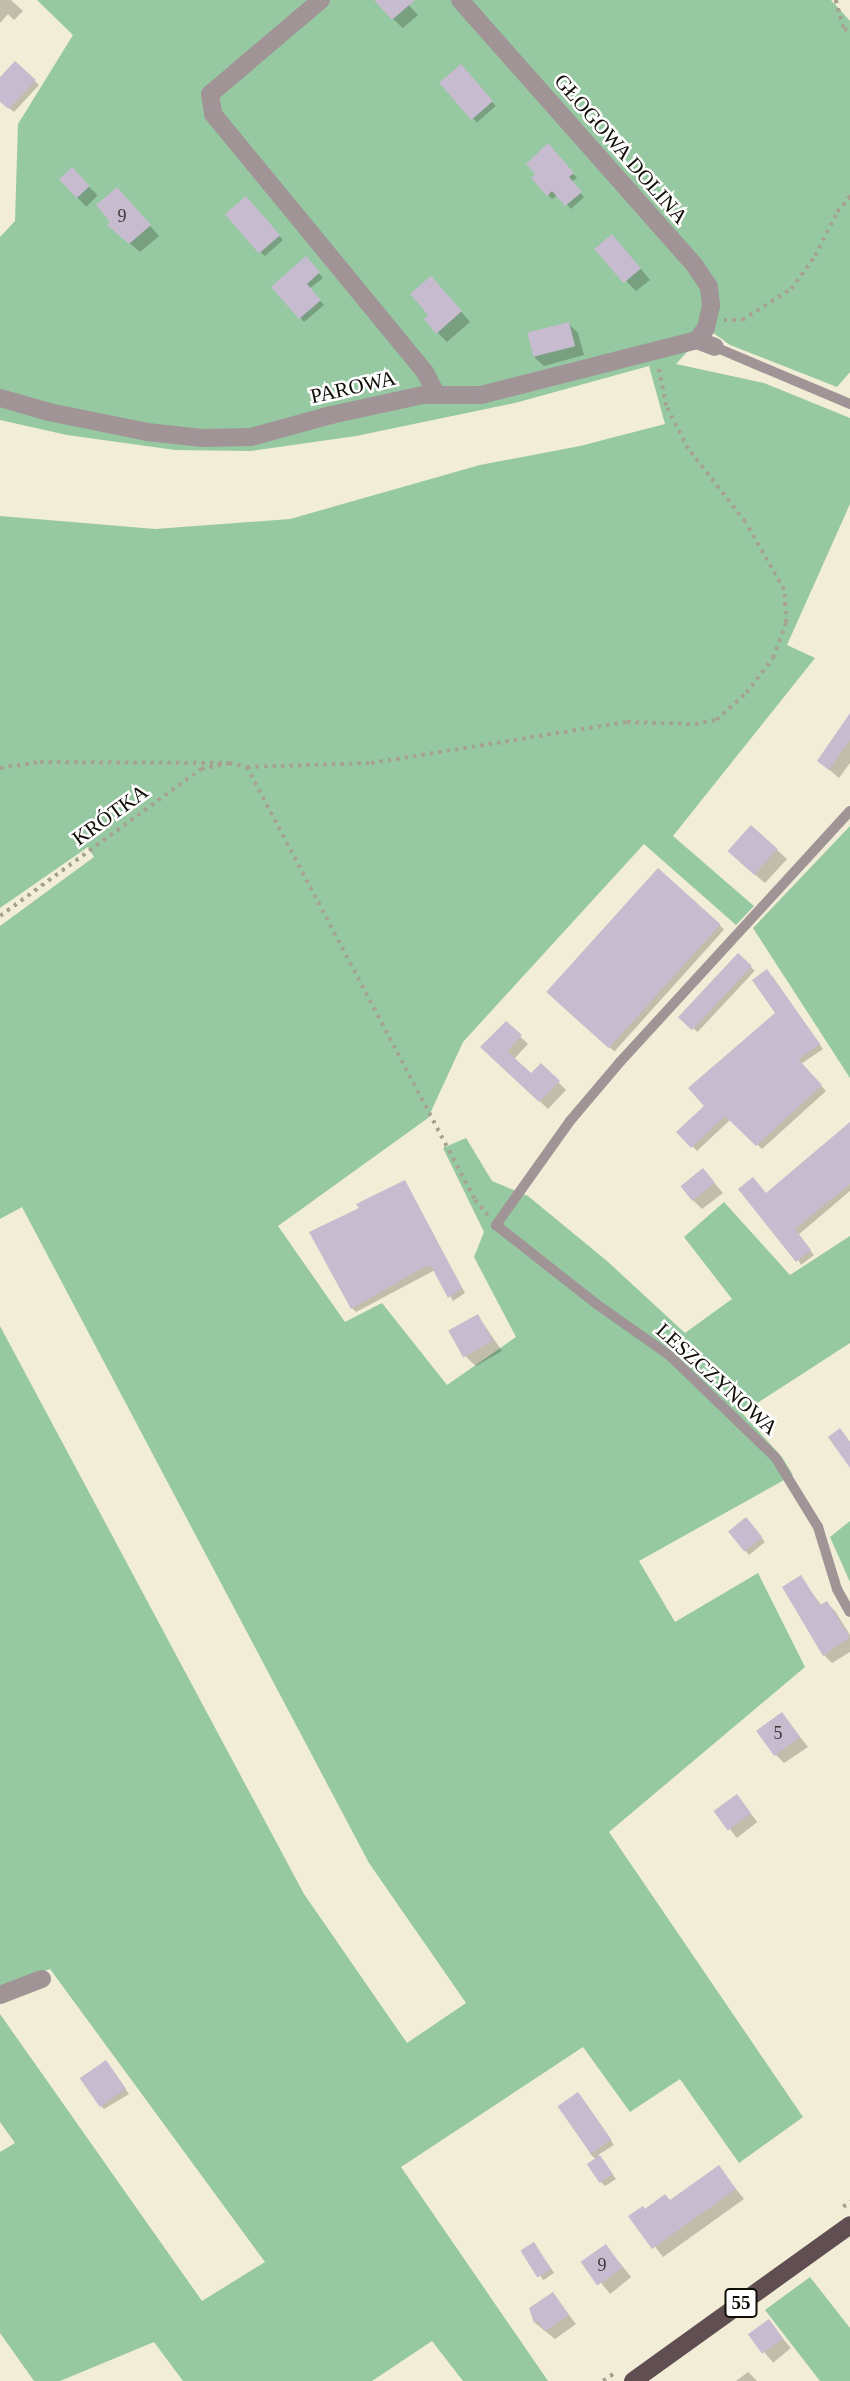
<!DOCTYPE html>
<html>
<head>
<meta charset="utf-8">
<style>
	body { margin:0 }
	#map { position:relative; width:850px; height:2381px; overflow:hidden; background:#f1edd6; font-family:Georgia,serif }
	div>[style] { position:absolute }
	.green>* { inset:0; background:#96c9a1 }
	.shadow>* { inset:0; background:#0003; transform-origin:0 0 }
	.building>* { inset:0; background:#c6bbcf; transform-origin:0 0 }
	.path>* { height:3.5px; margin-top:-1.75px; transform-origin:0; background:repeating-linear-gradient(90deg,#a6a291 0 3.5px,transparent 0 8.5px) }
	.lane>* { height:10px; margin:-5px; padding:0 5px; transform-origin:5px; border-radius:5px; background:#a09497 }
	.street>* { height:18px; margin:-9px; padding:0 9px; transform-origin:9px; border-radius:9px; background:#a09497 }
	.primary>* { height:18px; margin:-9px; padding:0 9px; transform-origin:9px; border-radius:9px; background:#604e52 }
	span { translate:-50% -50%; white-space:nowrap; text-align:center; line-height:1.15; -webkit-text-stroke:5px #fff; paint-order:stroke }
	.number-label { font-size:18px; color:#3e3939 }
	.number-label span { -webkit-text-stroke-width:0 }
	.shield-label span { padding:2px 5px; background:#fff; border:2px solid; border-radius:5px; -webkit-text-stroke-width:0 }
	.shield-label { font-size:19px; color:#100e07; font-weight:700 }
	.street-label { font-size:21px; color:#100e07 }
</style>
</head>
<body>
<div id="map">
	<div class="green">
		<i style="clip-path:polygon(37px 0,831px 0,850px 21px,850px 372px,837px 387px,730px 345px,708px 329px,676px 364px,764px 383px,850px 418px,850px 504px,787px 645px,815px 658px,673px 836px,754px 906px,736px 925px,644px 844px,463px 1042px,428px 1118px,278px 1226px,345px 1322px,382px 1303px,447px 1385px,516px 1337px,474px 1257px,484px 1232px,443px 1148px,466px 1138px,492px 1181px,528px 1196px,607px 1261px,685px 1333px,732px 1299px,684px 1237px,724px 1202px,790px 1275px,850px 1236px,850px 1343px,742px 1413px,782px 1457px,793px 1475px,639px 1561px,675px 1622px,758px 1573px,805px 1667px,609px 1832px,803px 2117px,739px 2163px,680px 2079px,630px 2112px,583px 2047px,401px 2167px,548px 2381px,463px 2381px,432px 2341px,372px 2381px,183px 2381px,154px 2342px,60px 2381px,34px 2381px,0 2333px,0 2152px,15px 2143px,0 2122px,0 2014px,202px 2301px,265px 2262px,50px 1969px,0 1987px,0 1326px,304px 1894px,407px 2043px,466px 2003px,369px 1863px,22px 1207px,0 1219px,0 926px,94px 857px,88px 847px,0 908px,0 516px,155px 529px,290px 519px,480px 465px,580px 446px,665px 424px,649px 366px,515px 403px,356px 436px,251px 451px,175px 450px,67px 435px,0 420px,0 237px,15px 221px,18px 124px,73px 35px)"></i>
		<i style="clip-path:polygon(850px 826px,850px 1078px,753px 928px)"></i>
		<i style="clip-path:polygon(850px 1521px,850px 1582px,830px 1537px)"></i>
		<i style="clip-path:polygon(810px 2277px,850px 2328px,850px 2381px,820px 2381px,765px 2310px)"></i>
	</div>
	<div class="shadow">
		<i style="clip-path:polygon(0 0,11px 0,23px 11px,14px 20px,8px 14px,0 23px)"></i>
		<i style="clip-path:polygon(386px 0,404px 0,418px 15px,403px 28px,393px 19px)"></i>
		<i style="clip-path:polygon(15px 63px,39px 85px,14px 112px,0 100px,0 81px)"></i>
		<i style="left:461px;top:66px;width:53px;height:25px;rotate:49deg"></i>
		<i style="clip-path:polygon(548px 146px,577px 178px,571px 182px,584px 197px,571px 209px,558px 195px,552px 199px,533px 178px)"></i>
		<i style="left:72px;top:169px;width:37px;height:16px;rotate:46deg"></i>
		<i style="clip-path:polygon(126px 199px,159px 236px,140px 252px,119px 234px)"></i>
		<i style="clip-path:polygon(250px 202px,283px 240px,265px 256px,260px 252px)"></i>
		<i style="clip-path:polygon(622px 246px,650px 280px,636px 291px,627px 282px)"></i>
		<i style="clip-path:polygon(306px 259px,323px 278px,309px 289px,324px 305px,304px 322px,273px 287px)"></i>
		<i style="clip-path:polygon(441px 288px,470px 322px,447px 342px,437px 332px)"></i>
		<i style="clip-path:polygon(568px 323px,578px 333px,584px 355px,544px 366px,534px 357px)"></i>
		<i style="clip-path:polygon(850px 716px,850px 763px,839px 778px,819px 761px)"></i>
		<i style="clip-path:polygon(752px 827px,787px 859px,765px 883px,739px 861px)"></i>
		<i style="left:658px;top:870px;width:89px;height:164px;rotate:42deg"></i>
		<i style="left:738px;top:955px;width:23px;height:84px;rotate:43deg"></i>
		<i style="clip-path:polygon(772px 976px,823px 1049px,801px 1064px,826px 1091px,762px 1149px,731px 1119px,697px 1151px,679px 1132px,706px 1106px,777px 1013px)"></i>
		<i style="clip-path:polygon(506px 1023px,528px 1044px,514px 1059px,531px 1076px,541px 1065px,566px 1090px,548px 1109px,483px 1047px)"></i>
		<i style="clip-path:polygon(850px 1127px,850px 1191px,798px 1235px,814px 1255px,801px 1265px,766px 1195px)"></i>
		<i style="clip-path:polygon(703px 1170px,723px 1193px,702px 1209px,693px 1200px)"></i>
		<i style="clip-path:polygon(404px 1182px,465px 1293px,453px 1301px,435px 1270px,356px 1312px,352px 1308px,361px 1209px)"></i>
		<i style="clip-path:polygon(478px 1316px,502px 1351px,476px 1366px,466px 1357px)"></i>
		<i style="clip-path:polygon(750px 1524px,765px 1542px,749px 1555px,730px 1532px)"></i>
		<i style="clip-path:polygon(800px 1577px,822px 1606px,827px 1603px,835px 1611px,850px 1635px,850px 1652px,832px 1663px,824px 1655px)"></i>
		<i style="clip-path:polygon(782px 1714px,808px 1747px,784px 1763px,775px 1754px)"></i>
		<i style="left:737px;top:1796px;width:33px;height:26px;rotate:52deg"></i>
		<i style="clip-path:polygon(106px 2062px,129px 2094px,104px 2109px,100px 2105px)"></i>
		<i style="clip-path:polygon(582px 2098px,614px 2145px,598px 2155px,616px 2179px,605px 2186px,601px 2182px,597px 2160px,590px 2154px)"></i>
		<i style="clip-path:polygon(719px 2168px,744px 2199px,663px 2257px,631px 2216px,671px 2202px)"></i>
		<i style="left:534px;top:2244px;width:35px;height:13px;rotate:55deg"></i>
		<i style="left:606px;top:2246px;width:40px;height:27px;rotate:51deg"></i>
		<i style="clip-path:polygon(553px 2294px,576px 2324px,555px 2339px,535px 2323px,531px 2309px)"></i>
		<i style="left:769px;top:2322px;width:34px;height:23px;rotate:50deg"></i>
		<i style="clip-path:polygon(748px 2372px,757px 2381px,736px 2381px)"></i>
	</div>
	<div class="building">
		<i style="clip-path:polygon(374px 0,415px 0,392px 20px)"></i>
		<i style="clip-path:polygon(15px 61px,36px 80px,9px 109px,0 102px,0 77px)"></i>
		<i style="left:461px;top:64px;width:49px;height:29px;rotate:49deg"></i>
		<i style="clip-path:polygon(548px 143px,574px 173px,569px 177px,582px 192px,565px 206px,552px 191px,547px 196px,531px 178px,535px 174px,526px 164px)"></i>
		<i style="left:72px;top:167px;width:26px;height:18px;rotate:47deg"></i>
		<i style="clip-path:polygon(117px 187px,151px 225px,129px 244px,107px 225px,110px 222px,96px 205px)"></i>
		<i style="left:246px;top:196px;width:52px;height:28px;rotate:49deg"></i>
		<i style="left:612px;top:234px;width:45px;height:23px;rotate:50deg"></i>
		<i style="clip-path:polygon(306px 256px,320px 272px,307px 284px,321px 300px,299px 319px,271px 287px)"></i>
		<i style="clip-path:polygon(431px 276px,462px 311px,436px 334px,424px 319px,428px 315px,410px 294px)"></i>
		<i style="left:569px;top:322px;width:25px;height:43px;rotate:76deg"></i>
		<i style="clip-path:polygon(850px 713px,850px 740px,829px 770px,817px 761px)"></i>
		<i style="left:751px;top:825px;width:36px;height:35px;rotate:42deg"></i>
		<i style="left:658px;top:868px;width:84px;height:167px;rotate:42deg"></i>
		<i style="left:738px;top:953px;width:19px;height:88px;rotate:43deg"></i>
		<i style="clip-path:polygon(767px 969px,820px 1044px,798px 1059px,822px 1085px,756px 1146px,725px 1116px,691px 1148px,676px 1132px,704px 1106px,688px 1088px,775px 1013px,752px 980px)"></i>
		<i style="clip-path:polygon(506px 1021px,522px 1035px,507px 1051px,531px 1073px,541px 1063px,560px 1081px,539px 1102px,480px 1047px)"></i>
		<i style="clip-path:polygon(850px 1122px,850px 1184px,795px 1229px,811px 1250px,796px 1262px,738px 1189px,753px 1177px,766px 1193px)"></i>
		<i style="left:703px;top:1168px;width:19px;height:29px;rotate:51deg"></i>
		<i style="clip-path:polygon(405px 1180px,462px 1288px,448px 1298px,431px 1266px,424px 1267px,351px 1309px,309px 1232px,359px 1208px,356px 1204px)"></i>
		<i style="left:478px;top:1314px;width:31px;height:34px;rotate:61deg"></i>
		<i style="clip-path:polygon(840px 1428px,850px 1442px,850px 1468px,828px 1437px)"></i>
		<i style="left:746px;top:1517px;width:26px;height:23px;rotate:51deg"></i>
		<i style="clip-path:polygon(801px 1575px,820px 1605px,827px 1601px,850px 1637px,823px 1656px,782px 1587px)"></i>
		<i style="left:782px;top:1712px;width:31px;height:32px;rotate:54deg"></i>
		<i style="left:737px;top:1794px;width:24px;height:29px;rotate:54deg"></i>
		<i style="left:106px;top:2060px;width:35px;height:32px;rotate:55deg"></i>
		<i style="left:578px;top:2092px;width:58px;height:25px;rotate:55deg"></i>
		<i style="left:600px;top:2155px;width:23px;height:16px;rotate:56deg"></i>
		<i style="clip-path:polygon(719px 2165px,736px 2189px,652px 2249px,628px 2216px,643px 2206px,645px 2209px,665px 2194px,670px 2200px)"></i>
		<i style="left:534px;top:2242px;width:32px;height:16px;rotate:58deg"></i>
		<i style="left:606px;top:2244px;width:29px;height:31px;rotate:55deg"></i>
		<i style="clip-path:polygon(553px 2292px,569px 2315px,545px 2331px,538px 2321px,534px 2323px,529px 2308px)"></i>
		<i style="left:769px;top:2319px;width:24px;height:26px;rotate:54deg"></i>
	</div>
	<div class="path">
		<i style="left:836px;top:0;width:30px;rotate:75deg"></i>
		<i style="left:844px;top:29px;width:6px;rotate:18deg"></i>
		<i style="left:724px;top:320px;width:18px"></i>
		<i style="left:742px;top:320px;width:58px;rotate:-32.3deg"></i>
		<i style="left:791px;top:289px;width:41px;rotate:-54deg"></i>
		<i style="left:815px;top:256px;width:49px;rotate:-63.4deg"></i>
		<i style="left:837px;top:212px;width:21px;rotate:-51deg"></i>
		<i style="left:247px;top:767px;width:489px;rotate:62.2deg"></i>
		<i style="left:475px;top:1200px;width:20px;rotate:49deg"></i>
		<i style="left:0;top:768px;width:40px;rotate:-8.5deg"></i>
		<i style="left:40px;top:762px;width:183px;rotate:0.3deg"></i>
		<i style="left:0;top:916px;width:249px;rotate:-36.2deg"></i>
		<i style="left:201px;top:769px;width:29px;rotate:-12deg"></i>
		<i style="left:229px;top:763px;width:18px;rotate:13deg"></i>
		<i style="left:247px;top:767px;width:124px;rotate:-1.8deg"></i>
		<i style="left:371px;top:763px;width:259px;rotate:-9.1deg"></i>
		<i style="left:627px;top:722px;width:68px;rotate:1.7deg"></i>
		<i style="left:695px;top:724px;width:21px;rotate:-11deg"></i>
		<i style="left:716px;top:720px;width:40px;rotate:-42deg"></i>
		<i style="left:746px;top:693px;width:44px;rotate:-52.4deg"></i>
		<i style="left:773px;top:658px;width:37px;rotate:-70deg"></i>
		<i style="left:786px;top:623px;width:33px;rotate:-93deg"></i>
		<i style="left:784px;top:590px;width:78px;rotate:-119.8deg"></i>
		<i style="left:745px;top:522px;width:93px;rotate:-128deg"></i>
		<i style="left:688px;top:449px;width:48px;rotate:-117.1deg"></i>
		<i style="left:666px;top:406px;width:41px;rotate:-101.3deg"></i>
		<i style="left:843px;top:2207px;width:9px;rotate:-36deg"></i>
		<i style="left:603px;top:2381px;width:16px;rotate:-35deg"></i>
	</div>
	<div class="lane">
		<i style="left:715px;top:347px;width:147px;rotate:22.9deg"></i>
		<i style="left:850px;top:811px;width:340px;rotate:132.5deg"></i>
		<i style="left:620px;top:1062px;width:77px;rotate:130.3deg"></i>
		<i style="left:570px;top:1121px;width:128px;rotate:125.4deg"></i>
		<i style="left:496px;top:1225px;width:126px;rotate:38.2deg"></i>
		<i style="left:595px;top:1303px;width:92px;rotate:35.2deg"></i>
		<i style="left:670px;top:1356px;width:146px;rotate:43.9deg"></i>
		<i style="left:775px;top:1457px;width:82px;rotate:58.4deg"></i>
		<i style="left:818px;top:1527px;width:65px;rotate:73deg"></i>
		<i style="left:837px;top:1589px;width:26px;rotate:61deg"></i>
	</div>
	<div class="street">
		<i style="left:321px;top:0;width:145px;rotate:139.7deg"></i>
		<i style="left:210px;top:94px;width:20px;rotate:81deg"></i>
		<i style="left:213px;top:114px;width:334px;rotate:50.6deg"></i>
		<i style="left:425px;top:372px;width:25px;rotate:63deg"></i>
		<i style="left:460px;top:0;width:355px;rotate:48.5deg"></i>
		<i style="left:695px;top:266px;width:25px;rotate:56deg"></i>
		<i style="left:709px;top:287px;width:19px;rotate:84deg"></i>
		<i style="left:711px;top:306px;width:23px;rotate:103deg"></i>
		<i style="left:706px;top:328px;width:15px;rotate:127deg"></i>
		<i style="left:0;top:398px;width:51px;rotate:15.9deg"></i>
		<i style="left:49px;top:412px;width:100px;rotate:11.5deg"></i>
		<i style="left:147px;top:432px;width:56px;rotate:6.1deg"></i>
		<i style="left:203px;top:438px;width:48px;rotate:-1.2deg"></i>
		<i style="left:251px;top:437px;width:83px;rotate:-15.4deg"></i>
		<i style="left:331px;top:415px;width:94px;rotate:-12.3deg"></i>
		<i style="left:423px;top:395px;width:58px"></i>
		<i style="left:481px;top:395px;width:223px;rotate:-14.3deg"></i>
		<i style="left:697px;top:340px;width:19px;rotate:21deg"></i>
		<i style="left:0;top:1995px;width:45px;rotate:-20.9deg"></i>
	</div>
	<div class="primary">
		<i style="left:633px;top:2381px;width:267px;rotate:-35.7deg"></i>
	</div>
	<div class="number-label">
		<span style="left:122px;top:216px">9</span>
		<span style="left:778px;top:1733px">5</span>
		<span style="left:602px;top:2265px">9</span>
	</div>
	<div class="shield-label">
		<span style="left:741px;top:2303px">55</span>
	</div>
	<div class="street-label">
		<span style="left:621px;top:149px;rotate:49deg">GŁOGOWA DOLINA</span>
		<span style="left:353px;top:387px;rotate:-13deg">PAROWA</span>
		<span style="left:110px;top:815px;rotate:-36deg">KRÓTKA</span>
		<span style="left:717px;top:1379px;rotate:42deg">LESZCZYNOWA</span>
	</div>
</div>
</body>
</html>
